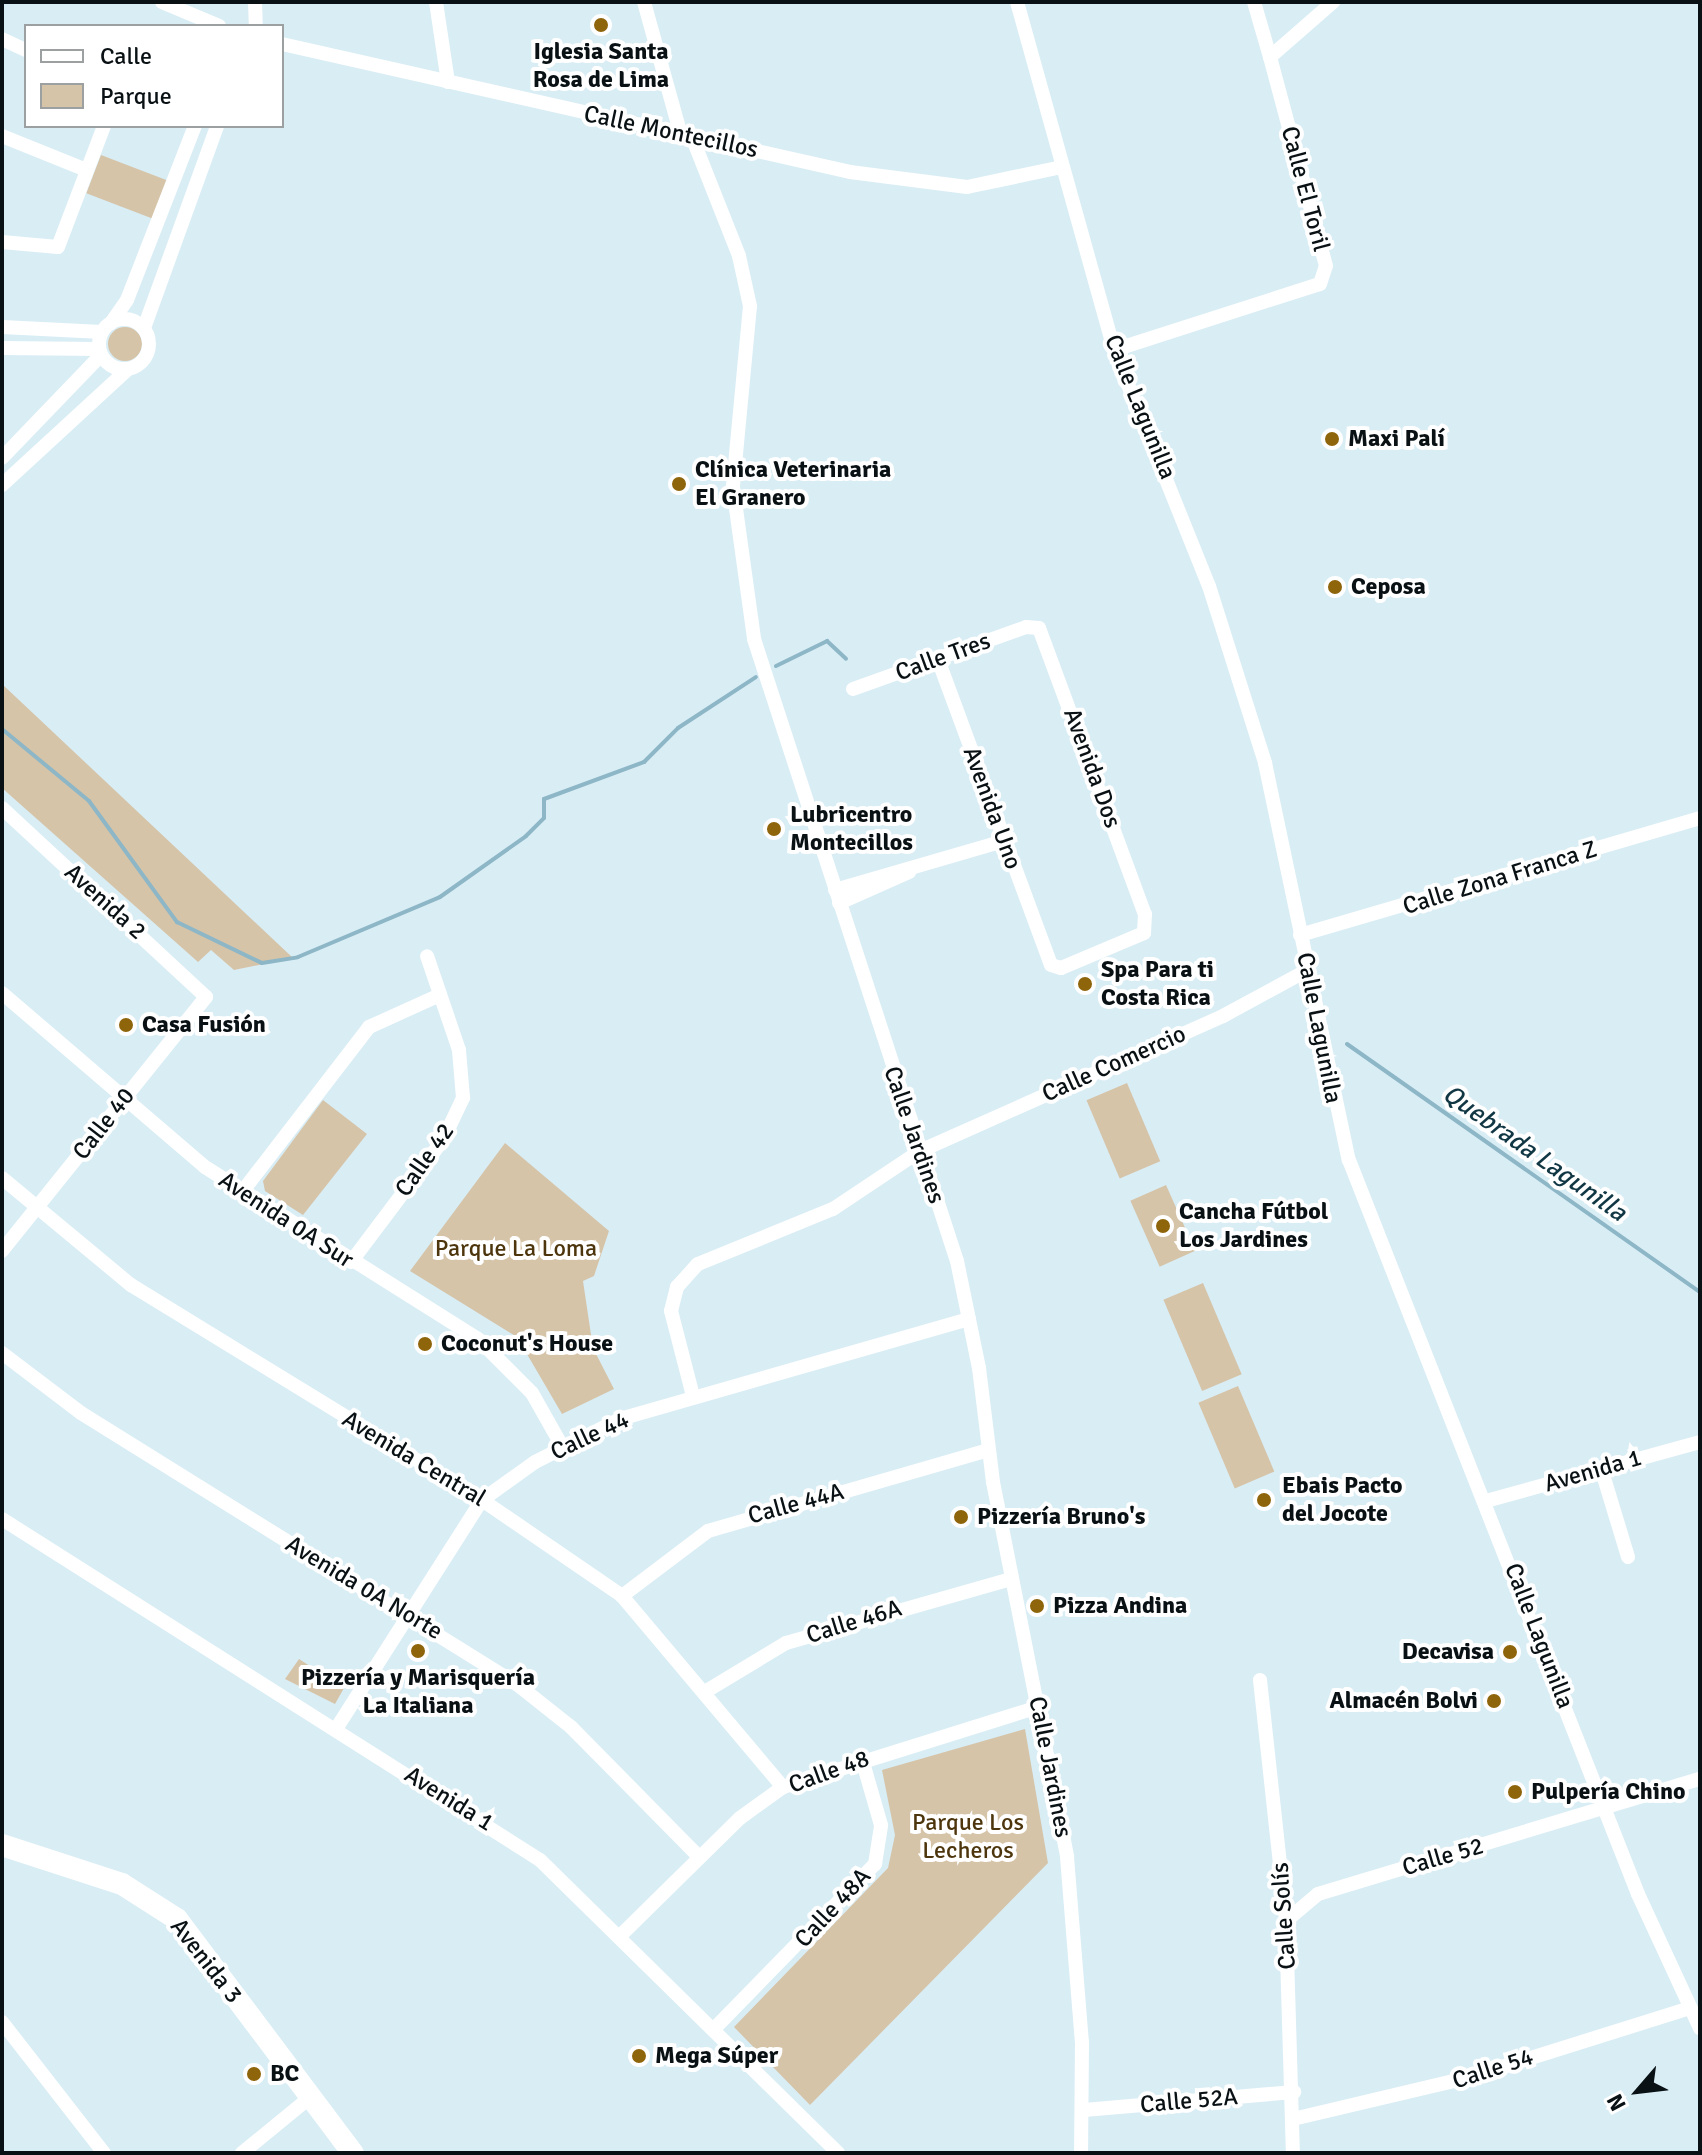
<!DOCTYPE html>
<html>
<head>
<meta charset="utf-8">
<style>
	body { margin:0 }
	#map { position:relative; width:1702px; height:2155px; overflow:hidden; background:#d9edf5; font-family:Signika,sans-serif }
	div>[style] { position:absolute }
	.green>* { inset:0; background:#d6c4a9; transform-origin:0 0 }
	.round { border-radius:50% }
	.stream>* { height:4px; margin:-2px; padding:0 2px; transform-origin:2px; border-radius:2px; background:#8db6c6 }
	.street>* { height:14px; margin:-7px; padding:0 7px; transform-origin:7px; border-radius:7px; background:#fff }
	.street>.ring { margin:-7px; padding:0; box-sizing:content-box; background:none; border:14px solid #fff; border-radius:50% }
	.primary>* { height:22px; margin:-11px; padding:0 11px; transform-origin:11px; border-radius:11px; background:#fff }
	.dots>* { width:22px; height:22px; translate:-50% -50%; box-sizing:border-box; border:4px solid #fff; border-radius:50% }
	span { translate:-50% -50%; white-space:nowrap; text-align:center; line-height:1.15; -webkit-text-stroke:8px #fff; paint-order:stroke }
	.poi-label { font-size:24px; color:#0a1114; font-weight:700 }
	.left { translate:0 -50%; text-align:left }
	.right { translate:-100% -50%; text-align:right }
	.street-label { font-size:24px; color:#0a1114 }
	.park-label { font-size:24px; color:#4d360d }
	.water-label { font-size:26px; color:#113744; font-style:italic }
	.frame { position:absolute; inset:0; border:4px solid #0a1114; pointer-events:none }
	.legend { position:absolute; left:24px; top:24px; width:260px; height:104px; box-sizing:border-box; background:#fff; border:2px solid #9da0a1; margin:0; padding:10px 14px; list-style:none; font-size:24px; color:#0a1114 }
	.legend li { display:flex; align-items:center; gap:16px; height:40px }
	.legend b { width:40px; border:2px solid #9da0a1 }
	.north { position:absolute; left:1598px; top:2051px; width:80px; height:80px; -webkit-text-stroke:6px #fff; paint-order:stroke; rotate:242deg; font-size:22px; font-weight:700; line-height:32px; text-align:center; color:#0a1114 }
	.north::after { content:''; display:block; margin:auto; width:28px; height:36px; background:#0a1114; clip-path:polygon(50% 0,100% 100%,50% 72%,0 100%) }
</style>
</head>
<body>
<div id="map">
	<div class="green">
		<i style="left:101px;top:155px;width:72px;height:41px;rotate:21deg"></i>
		<i class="round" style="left:108px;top:327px;width:34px;height:34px"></i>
		<i style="clip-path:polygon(2px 684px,293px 958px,234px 970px,211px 950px,198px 962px,2px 788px)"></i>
		<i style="left:1127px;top:1083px;width:85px;height:44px;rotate:67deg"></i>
		<i style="clip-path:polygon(323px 1100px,367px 1134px,303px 1215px,265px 1191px,263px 1181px)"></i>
		<i style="clip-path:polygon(505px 1143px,609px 1231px,594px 1276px,583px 1281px,593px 1348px,614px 1389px,562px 1414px,517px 1337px,410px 1271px)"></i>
		<i style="left:1166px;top:1185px;width:72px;height:39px;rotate:66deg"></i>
		<i style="left:1203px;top:1283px;width:99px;height:43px;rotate:67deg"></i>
		<i style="left:1238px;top:1386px;width:93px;height:43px;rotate:67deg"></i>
		<i style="clip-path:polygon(299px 1659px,344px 1688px,335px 1704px,285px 1679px)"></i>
		<i style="clip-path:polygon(1025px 1729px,1048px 1863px,810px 2105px,734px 2027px,888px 1868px,895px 1835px,882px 1770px)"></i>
	</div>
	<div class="stream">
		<i style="left:776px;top:666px;width:57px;rotate:-26.1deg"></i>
		<i style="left:827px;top:641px;width:26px;rotate:43deg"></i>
		<i style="left:2px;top:729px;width:113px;rotate:39.6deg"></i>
		<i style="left:89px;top:801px;width:150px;rotate:54deg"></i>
		<i style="left:177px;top:922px;width:94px;rotate:25.8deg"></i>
		<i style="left:262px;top:963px;width:36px;rotate:-9deg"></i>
		<i style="left:298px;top:957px;width:154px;rotate:-22.9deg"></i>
		<i style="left:440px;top:897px;width:105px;rotate:-35.3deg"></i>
		<i style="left:526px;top:836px;width:25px;rotate:-45deg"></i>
		<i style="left:544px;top:818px;width:19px;rotate:-90deg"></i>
		<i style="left:544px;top:799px;width:107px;rotate:-20.3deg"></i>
		<i style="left:644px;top:762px;width:48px;rotate:-45deg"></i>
		<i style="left:678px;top:728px;width:93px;rotate:-33.2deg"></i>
		<i style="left:1347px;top:1044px;width:431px;rotate:35.1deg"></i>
	</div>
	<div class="street">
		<i style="left:162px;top:2px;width:62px;rotate:22.8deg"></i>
		<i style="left:255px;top:2px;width:24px;rotate:88deg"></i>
		<i style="left:436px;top:2px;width:81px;rotate:81.5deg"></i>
		<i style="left:644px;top:2px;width:138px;rotate:74.5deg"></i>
		<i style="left:1017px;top:2px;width:361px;rotate:74.4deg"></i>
		<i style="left:1114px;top:350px;width:254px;rotate:68.1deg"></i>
		<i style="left:1209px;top:586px;width:186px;rotate:72.4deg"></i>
		<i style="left:1265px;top:763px;width:406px;rotate:78.1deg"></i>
		<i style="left:1349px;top:1160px;width:789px;rotate:68.51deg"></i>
		<i style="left:1638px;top:1894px;width:148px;rotate:65.2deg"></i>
		<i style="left:1254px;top:2px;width:57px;rotate:73.8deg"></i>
		<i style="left:2px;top:39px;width:26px;rotate:25deg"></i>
		<i style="left:282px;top:44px;width:582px;rotate:12.7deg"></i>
		<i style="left:850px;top:172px;width:118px;rotate:7.3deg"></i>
		<i style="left:967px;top:187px;width:97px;rotate:-11.9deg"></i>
		<i style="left:2px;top:136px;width:91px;rotate:22deg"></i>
		<i style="left:692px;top:137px;width:128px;rotate:68.4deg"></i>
		<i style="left:739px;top:256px;width:51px;rotate:77.6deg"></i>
		<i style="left:750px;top:306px;width:182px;rotate:95.4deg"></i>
		<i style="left:733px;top:487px;width:153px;rotate:82.1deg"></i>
		<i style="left:754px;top:639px;width:654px;rotate:71.93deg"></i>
		<i style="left:957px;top:1261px;width:109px;rotate:78.4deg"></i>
		<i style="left:979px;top:1368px;width:115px;rotate:83deg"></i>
		<i style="left:993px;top:1482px;width:382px;rotate:78.8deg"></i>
		<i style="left:1067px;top:1857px;width:186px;rotate:85.4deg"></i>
		<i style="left:1082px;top:2042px;width:111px;rotate:90.5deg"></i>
		<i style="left:2px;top:242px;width:56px;rotate:5.1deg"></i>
		<i style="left:58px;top:247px;width:129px;rotate:-69.2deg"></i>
		<i class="ring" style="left:99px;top:319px;width:36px;height:36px"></i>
		<i style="left:111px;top:323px;width:28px;rotate:-55deg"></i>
		<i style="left:127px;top:300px;width:187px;rotate:-68.7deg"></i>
		<i style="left:2px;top:327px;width:100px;rotate:2.9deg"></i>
		<i style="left:144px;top:328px;width:215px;rotate:-70.1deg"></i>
		<i style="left:2px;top:348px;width:97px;rotate:0.6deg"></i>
		<i style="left:1114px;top:350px;width:216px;rotate:-17.8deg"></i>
		<i style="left:1320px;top:284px;width:19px;rotate:-72deg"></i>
		<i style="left:1326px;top:266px;width:216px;rotate:-105deg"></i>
		<i style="left:1270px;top:57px;width:84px;rotate:-41.1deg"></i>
		<i style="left:2px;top:458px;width:143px;rotate:-46.1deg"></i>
		<i style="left:2px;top:485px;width:170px;rotate:-42.6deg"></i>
		<i style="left:853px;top:689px;width:184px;rotate:-19.7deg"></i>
		<i style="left:1026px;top:627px;width:13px;rotate:4deg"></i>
		<i style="left:1039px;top:628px;width:305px;rotate:69.7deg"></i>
		<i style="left:1145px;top:914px;width:19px;rotate:93deg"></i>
		<i style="left:1144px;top:933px;width:90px;rotate:157.1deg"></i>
		<i style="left:1061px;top:968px;width:10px;rotate:-163deg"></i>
		<i style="left:1051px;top:965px;width:326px;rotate:-110.3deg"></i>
		<i style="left:2px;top:808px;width:278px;rotate:42.8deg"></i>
		<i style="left:206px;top:997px;width:326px;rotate:128.8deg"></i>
		<i style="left:835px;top:890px;width:176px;rotate:-16.2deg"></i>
		<i style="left:839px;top:903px;width:77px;rotate:-23.9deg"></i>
		<i style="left:1300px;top:935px;width:417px;rotate:-16.3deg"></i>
		<i style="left:2px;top:993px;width:267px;rotate:40.6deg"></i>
		<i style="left:205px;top:1167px;width:323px;rotate:32.2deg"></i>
		<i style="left:478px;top:1339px;width:76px;rotate:45deg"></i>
		<i style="left:532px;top:1393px;width:61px;rotate:60.5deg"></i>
		<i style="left:2px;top:1178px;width:168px;rotate:39.7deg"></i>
		<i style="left:131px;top:1285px;width:412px;rotate:31.5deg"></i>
		<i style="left:482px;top:1500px;width:170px;rotate:34.4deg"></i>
		<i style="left:622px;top:1596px;width:250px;rotate:49.9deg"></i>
		<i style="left:242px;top:1192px;width:208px;rotate:-52.4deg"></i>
		<i style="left:369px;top:1027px;width:78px;rotate:-24.3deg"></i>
		<i style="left:351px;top:1262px;width:153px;rotate:-53deg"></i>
		<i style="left:443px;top:1140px;width:47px;rotate:-64.5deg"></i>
		<i style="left:463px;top:1098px;width:48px;rotate:-94.8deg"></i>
		<i style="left:459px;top:1050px;width:99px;rotate:-108.8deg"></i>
		<i style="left:2px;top:1353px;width:99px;rotate:37.2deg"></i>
		<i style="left:81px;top:1413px;width:515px;rotate:31.9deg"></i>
		<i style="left:518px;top:1685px;width:68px;rotate:38.4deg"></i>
		<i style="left:571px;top:1727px;width:182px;rotate:45.4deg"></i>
		<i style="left:693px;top:1396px;width:88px;rotate:-104.5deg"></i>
		<i style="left:671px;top:1311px;width:25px;rotate:-76deg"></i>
		<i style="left:677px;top:1287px;width:31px;rotate:-48deg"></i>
		<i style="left:698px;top:1264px;width:146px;rotate:-22.2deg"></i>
		<i style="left:833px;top:1209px;width:105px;rotate:-33.7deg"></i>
		<i style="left:920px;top:1151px;width:332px;rotate:-24deg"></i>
		<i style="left:1223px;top:1016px;width:94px;rotate:-28.5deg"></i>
		<i style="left:1601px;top:1468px;width:93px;rotate:73.1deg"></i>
		<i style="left:1486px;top:1501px;width:222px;rotate:-15.4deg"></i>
		<i style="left:2px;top:1519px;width:637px;rotate:32.37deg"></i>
		<i style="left:540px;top:1860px;width:418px;rotate:44.5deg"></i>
		<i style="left:622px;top:1596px;width:108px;rotate:-37.1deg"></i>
		<i style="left:708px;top:1531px;width:292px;rotate:-16.1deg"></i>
		<i style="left:1260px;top:1680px;width:242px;rotate:83.8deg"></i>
		<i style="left:1286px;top:1921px;width:232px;rotate:88.3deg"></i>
		<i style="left:708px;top:1690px;width:91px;rotate:-31.1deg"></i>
		<i style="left:786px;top:1643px;width:234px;rotate:-15.9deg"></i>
		<i style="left:336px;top:1729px;width:272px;rotate:-57.5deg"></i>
		<i style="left:482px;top:1500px;width:65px;rotate:-35.6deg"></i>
		<i style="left:535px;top:1462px;width:95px;rotate:-26.8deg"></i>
		<i style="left:620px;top:1419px;width:363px;rotate:-16deg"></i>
		<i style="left:1286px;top:1921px;width:42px;rotate:-40.2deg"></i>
		<i style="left:1318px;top:1894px;width:399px;rotate:-16.8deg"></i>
		<i style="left:622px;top:1934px;width:165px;rotate:-44.5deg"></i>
		<i style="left:740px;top:1818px;width:53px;rotate:-35.8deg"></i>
		<i style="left:783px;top:1787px;width:268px;rotate:-17.4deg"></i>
		<i style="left:2px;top:2022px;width:166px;rotate:52.1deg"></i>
		<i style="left:714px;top:2029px;width:231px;rotate:-45.7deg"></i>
		<i style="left:875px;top:1864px;width:39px;rotate:-81deg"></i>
		<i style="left:881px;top:1825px;width:69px;rotate:-106.1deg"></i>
		<i style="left:1084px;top:2110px;width:211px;rotate:-4.9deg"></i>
		<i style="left:1293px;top:2119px;width:182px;rotate:-13.3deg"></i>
		<i style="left:1470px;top:2077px;width:231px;rotate:-17.4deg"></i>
		<i style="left:242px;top:2153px;width:85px;rotate:-39.3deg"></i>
	</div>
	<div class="primary">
		<i style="left:2px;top:1845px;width:126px;rotate:18deg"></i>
		<i style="left:122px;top:1884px;width:65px;rotate:32.5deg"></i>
		<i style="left:177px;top:1919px;width:293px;rotate:53.1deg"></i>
	</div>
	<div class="dots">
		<i style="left:601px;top:25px;background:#8f650c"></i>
		<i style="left:1332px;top:439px;background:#8f650c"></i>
		<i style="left:679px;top:484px;background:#8f650c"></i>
		<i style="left:1335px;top:587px;background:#8f650c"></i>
		<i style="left:774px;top:829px;background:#8f650c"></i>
		<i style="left:1085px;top:984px;background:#8f650c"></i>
		<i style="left:126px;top:1025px;background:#8f650c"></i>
		<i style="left:1163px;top:1226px;background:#8f650c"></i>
		<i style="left:425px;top:1344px;background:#8f650c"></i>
		<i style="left:1264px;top:1500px;background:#8f650c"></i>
		<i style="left:961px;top:1517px;background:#8f650c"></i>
		<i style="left:1037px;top:1606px;background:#8f650c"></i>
		<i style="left:418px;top:1651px;background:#8f650c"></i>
		<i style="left:1510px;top:1652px;background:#8f650c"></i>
		<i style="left:1494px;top:1701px;background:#8f650c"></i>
		<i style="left:1515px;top:1792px;background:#8f650c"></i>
		<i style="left:639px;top:2056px;background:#8f650c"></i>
		<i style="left:254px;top:2074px;background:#8f650c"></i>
	</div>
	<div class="poi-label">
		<span style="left:601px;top:66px">Iglesia Santa<br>Rosa de Lima</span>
		<span class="left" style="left:1348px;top:439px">Maxi Palí</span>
		<span class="left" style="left:695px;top:484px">Clínica Veterinaria<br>El Granero</span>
		<span class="left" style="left:1351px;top:587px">Ceposa</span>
		<span class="left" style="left:790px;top:829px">Lubricentro<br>Montecillos</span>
		<span class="left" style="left:1101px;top:984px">Spa Para ti<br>Costa Rica</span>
		<span class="left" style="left:142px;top:1025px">Casa Fusión</span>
		<span class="left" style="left:1179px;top:1226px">Cancha Fútbol<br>Los Jardines</span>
		<span class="left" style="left:441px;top:1344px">Coconut's House</span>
		<span class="left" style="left:1282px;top:1500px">Ebais Pacto<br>del Jocote</span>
		<span class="left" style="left:977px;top:1517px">Pizzería Bruno's</span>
		<span class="left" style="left:1053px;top:1606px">Pizza Andina</span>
		<span class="right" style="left:1494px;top:1652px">Decavisa</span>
		<span style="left:418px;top:1692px">Pizzería y Marisquería<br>La Italiana</span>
		<span class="right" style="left:1478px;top:1701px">Almacén Bolvi</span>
		<span class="left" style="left:1531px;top:1792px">Pulpería Chino</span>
		<span class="left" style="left:655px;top:2056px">Mega Súper</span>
		<span class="left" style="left:270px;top:2074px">BC</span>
	</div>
	<div class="street-label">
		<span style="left:671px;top:132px;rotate:12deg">Calle Montecillos</span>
		<span style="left:1305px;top:189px;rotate:75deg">Calle El Toril</span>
		<span style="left:1140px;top:407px;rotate:68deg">Calle Lagunilla</span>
		<span style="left:943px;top:657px;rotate:-20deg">Calle Tres</span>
		<span style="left:1092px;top:768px;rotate:70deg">Avenida Dos</span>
		<span style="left:992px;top:808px;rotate:70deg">Avenida Uno</span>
		<span style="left:1500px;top:878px;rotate:-17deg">Calle Zona Franca Z</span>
		<span style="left:105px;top:902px;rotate:42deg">Avenida 2</span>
		<span style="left:1319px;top:1028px;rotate:79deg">Calle Lagunilla</span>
		<span style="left:1114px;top:1064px;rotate:-24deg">Calle Comercio</span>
		<span style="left:104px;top:1124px;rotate:-52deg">Calle 40</span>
		<span style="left:914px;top:1135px;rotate:71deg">Calle Jardines</span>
		<span style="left:425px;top:1160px;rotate:-55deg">Calle 42</span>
		<span style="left:286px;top:1220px;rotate:33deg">Avenida 0A Sur</span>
		<span style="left:590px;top:1436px;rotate:-25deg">Calle 44</span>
		<span style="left:414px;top:1459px;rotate:31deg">Avenida Central</span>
		<span style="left:1593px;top:1471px;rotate:-16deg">Avenida 1</span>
		<span style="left:796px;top:1504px;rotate:-15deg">Calle 44A</span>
		<span style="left:364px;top:1588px;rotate:31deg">Avenida 0A Norte</span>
		<span style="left:854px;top:1622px;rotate:-17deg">Calle 46A</span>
		<span style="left:1539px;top:1636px;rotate:69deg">Calle Lagunilla</span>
		<span style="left:1050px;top:1767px;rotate:79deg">Calle Jardines</span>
		<span style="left:829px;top:1772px;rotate:-20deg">Calle 48</span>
		<span style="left:449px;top:1799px;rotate:32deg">Avenida 1</span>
		<span style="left:1443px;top:1857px;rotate:-16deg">Calle 52</span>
		<span style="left:833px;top:1908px;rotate:-47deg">Calle 48A</span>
		<span style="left:1284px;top:1916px;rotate:-94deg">Calle Solís</span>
		<span style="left:206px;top:1961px;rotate:52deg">Avenida 3</span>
		<span style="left:1493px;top:2069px;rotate:-18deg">Calle 54</span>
		<span style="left:1189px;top:2101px;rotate:-5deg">Calle 52A</span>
	</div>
	<div class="park-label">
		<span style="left:516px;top:1249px">Parque La Loma</span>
		<span style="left:968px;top:1837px">Parque Los<br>Lecheros</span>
	</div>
	<div class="water-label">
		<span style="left:1534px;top:1154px;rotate:35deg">Quebrada Lagunilla</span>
	</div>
	<div class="frame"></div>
	<ul class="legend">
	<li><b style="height:10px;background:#fff"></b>Calle</li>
	<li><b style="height:22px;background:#d6c4a9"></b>Parque</li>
	</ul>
	<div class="north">N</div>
</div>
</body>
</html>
